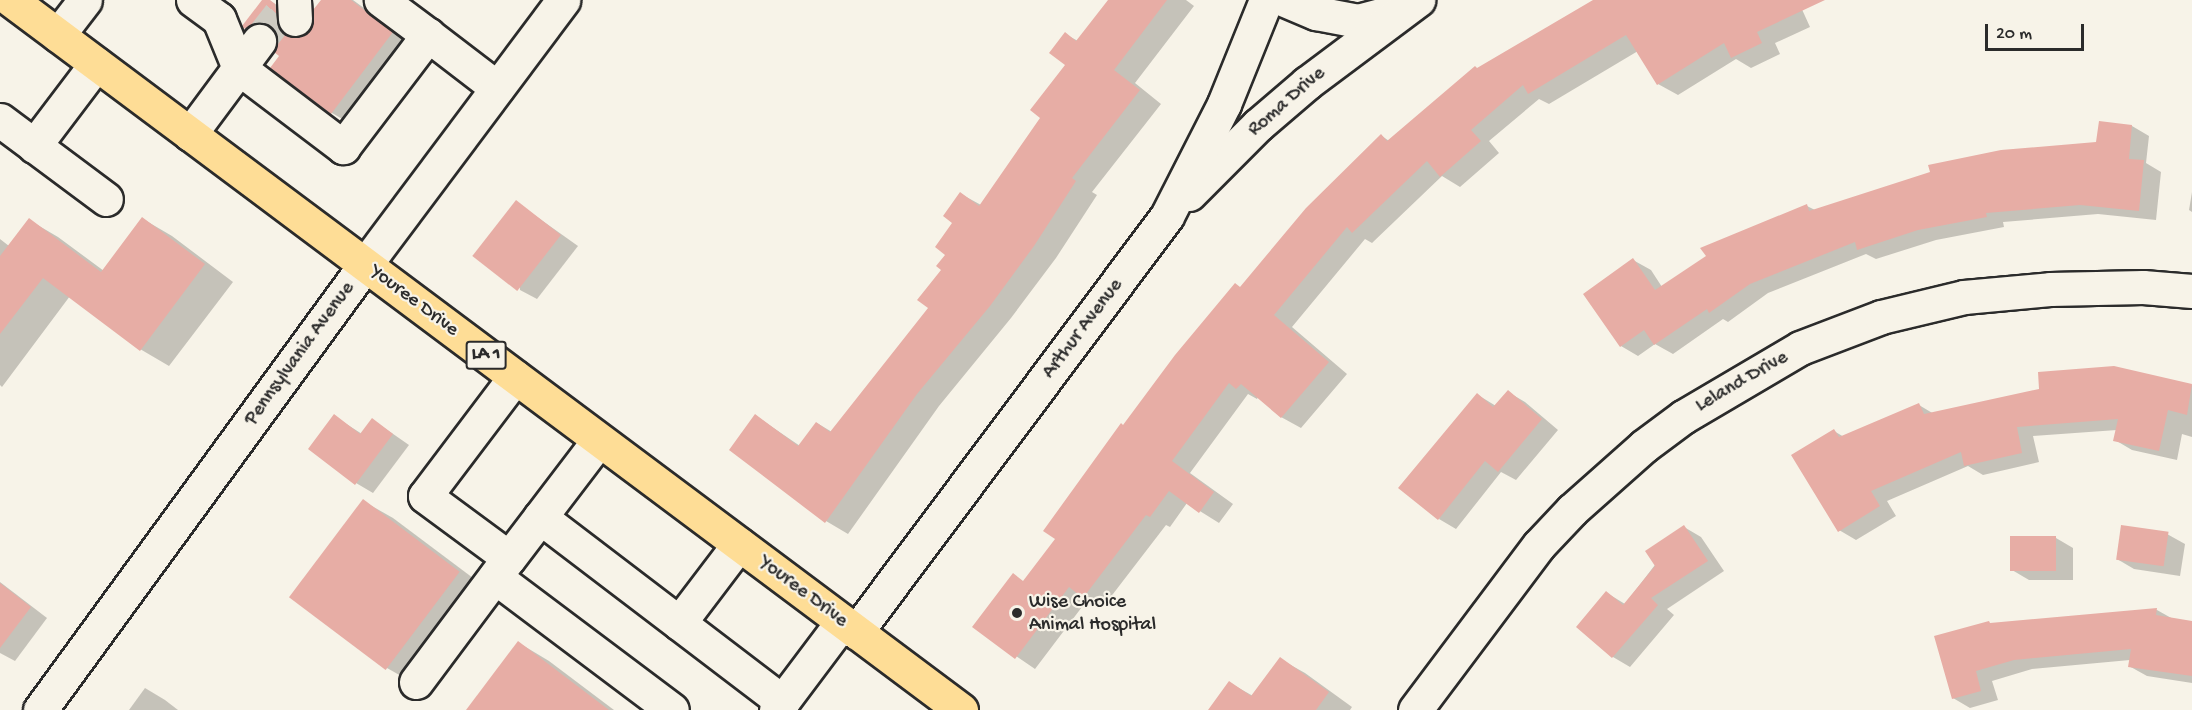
<!DOCTYPE html>
<html>
<head>
<meta charset="utf-8">
<style>
	body { margin:0 }
	#map { position:relative; width:2192px; height:710px; overflow:hidden; background:#f7f3e8; font-family:"Gochi Hand",sans-serif }
	div>[style] { position:absolute }
	.shadow>* { inset:0; background:#0003 }
	.building>* { inset:0; background:#e7ada5; transform-origin:0 0 }
	.minor-tunnel>* { height:33px; margin-top:-16.5px; transform-origin:0; background:repeating-linear-gradient(90deg,#cecbc2 0 33px,transparent 0 49px) }
	.roads { filter:drop-shadow(2px 0 #2b2b2b) drop-shadow(-2px 0 #2b2b2b) drop-shadow(0 2px #2b2b2b) drop-shadow(0 -2px #2b2b2b) }
	.minor>* { height:33px; margin:-16.5px; padding:0 16.5px; transform-origin:16.5px; border-radius:16.5px; background:#f7f3e8 }
	.major>* { height:33px; margin:-16.5px; padding:0 16.5px; transform-origin:16.5px; border-radius:16.5px; background:#fedd96 }
	.dots>* { width:16px; height:16px; translate:-50% -50%; box-sizing:border-box; border:3px solid #f7f3e8; border-radius:50% }
	span { translate:-50% -50%; white-space:nowrap; text-align:center; line-height:1.15; -webkit-text-stroke:4.5px #f7f3e8; paint-order:stroke }
	.shield-label span { padding:2px 4px; background:#f7f3e8; border:2px solid; border-radius:4px; -webkit-text-stroke-width:0 }
	.shield-label { font-size:18px; color:#2b2b2b; font-weight:700 }
	.street-label { font-size:20px; color:#2b2b2b }
	.poi-label { font-size:20px; color:#2b2b2b }
	.left { translate:0 -50%; text-align:left }
	.scale { position:absolute; left:1985px; top:24px; width:99px; height:27px; box-sizing:border-box; border:3px solid #2b2b2b; border-top:0; padding-left:8px; font-size:18px; line-height:21px; white-space:nowrap; color:#2b2b2b; -webkit-text-stroke:4px #f7f3e8; paint-order:stroke }
</style>
</head>
<body>
<div id="map">
	<div class="shadow">
		<i style="clip-path:polygon(264px 0,269px 0,300px 20px,303px 37px,313px 28px,323px 0,353px 0,417px 47px,356px 127px,332px 113px,282px 56px,278px 37px,270px 43px,245px 29px,244px 26px)"></i>
		<i style="clip-path:polygon(1109px 0,1186px 0,1194px 6px,1135px 83px,1161px 104px,1092px 192px,1097px 195px,1056px 258px,1011px 318px,939px 406px,848px 534px,826px 521px,731px 450px,756px 416px,800px 446px,817px 423px,832px 432px,930px 308px,943px 270px,961px 194px,981px 205px,1042px 118px,1068px 65px,1065px 34px,1078px 41px)"></i>
		<i style="clip-path:polygon(1596px 0,1820px 0,1800px 5px,1810px 27px,1775px 43px,1780px 54px,1751px 68px,1736px 59px,1678px 95px,1658px 84px,1638px 51px,1549px 104px,1539px 99px,1489px 141px,1499px 153px,1460px 187px,1442px 176px,1372px 243px,1365px 239px,1292px 327px,1347px 374px,1301px 428px,1281px 417px,1258px 397px,1257px 399px,1248px 394px,1190px 473px,1233px 504px,1219px 523px,1187px 503px,1170px 527px,1166px 525px,1103px 607px,1088px 599px,1035px 669px,974px 627px,1013px 575px,1024px 582px,1057px 539px,1124px 427px,1241px 288px,1382px 136px,1389px 141px,1479px 69px)"></i>
		<i style="clip-path:polygon(2100px 123px,2132px 126px,2149px 136px,2146px 163px,2161px 172px,2156px 220px,2098px 214px,2003px 222px,2004px 227px,1936px 240px,1876px 259px,1866px 254px,1768px 293px,1728px 322px,1723px 319px,1673px 354px,1655px 344px,1638px 356px,1621px 346px,1633px 260px,1651px 270px,1662px 287px,1807px 206px,1815px 210px,2098px 143px)"></i>
		<i style="clip-path:polygon(2192px 192px,2192px 212px,2189px 210px)"></i>
		<i style="clip-path:polygon(516px 202px,578px 246px,537px 299px,520px 290px)"></i>
		<i style="clip-path:polygon(143px 219px,172px 236px,233px 282px,169px 366px,140px 349px,70px 296px,2px 387px,0 385px,0 239px,9px 246px,29px 220px,58px 237px,104px 271px)"></i>
		<i style="clip-path:polygon(2114px 368px,2192px 385px,2192px 437px,2182px 434px,2177px 460px,2132px 450px,2115px 440px,2117px 430px,2033px 436px,2039px 462px,1983px 475px,1968px 466px,1887px 501px,1896px 516px,1856px 540px,1839px 530px,1834px 431px,1844px 437px,1919px 405px,1934px 414px,2041px 390px)"></i>
		<i style="clip-path:polygon(1508px 392px,1525px 402px,1558px 430px,1516px 480px,1501px 472px,1456px 529px,1439px 519px,1478px 395px,1496px 406px)"></i>
		<i style="clip-path:polygon(334px 416px,362px 434px,373px 420px,409px 445px,373px 493px,356px 483px)"></i>
		<i style="clip-path:polygon(363px 501px,393px 518px,489px 590px,417px 685px,387px 668px,291px 596px)"></i>
		<i style="clip-path:polygon(1684px 527px,1701px 537px,1724px 571px,1667px 609px,1674px 615px,1630px 667px,1613px 657px,1578px 627px,1607px 593px,1625px 604px)"></i>
		<i style="clip-path:polygon(2167px 534px,2185px 544px,2180px 576px,2134px 569px,2117px 559px)"></i>
		<i style="clip-path:polygon(2056px 538px,2073px 548px,2073px 580px,2029px 580px,2012px 570px)"></i>
		<i style="clip-path:polygon(0 582px,47px 618px,15px 661px,0 653px)"></i>
		<i style="clip-path:polygon(2157px 610px,2173px 619px,2192px 622px,2192px 683px,2147px 676px,2129px 666px,2130px 660px,2032px 669px,1992px 681px,1998px 700px,1970px 708px,1953px 698px,1993px 625px)"></i>
		<i style="clip-path:polygon(519px 643px,549px 661px,614px 710px,468px 710px)"></i>
		<i style="clip-path:polygon(1280px 659px,1305px 673px,1352px 707px,1350px 710px,1222px 710px,1230px 683px,1253px 696px)"></i>
		<i style="clip-path:polygon(145px 688px,165px 700px,178px 710px,129px 710px)"></i>
	</div>
	<div class="building">
		<i style="clip-path:polygon(262px 0,270px 0,275px 4px,279px 29px,287px 36px,297px 38px,306px 34px,312px 27px,313px 10px,321px 0,351px 0,393px 32px,331px 114px,270px 68px,279px 56px,274px 52px,278px 43px,276px 33px,271px 26px,261px 22px,243px 29px,242px 26px)"></i>
		<i style="clip-path:polygon(1108px 0,1167px 0,1114px 70px,1140px 90px,1072px 178px,1076px 181px,1034px 246px,990px 306px,917px 394px,825px 523px,729px 450px,755px 414px,798px 446px,816px 422px,830px 432px,928px 308px,917px 300px,941px 270px,936px 266px,945px 255px,935px 247px,952px 223px,943px 216px,960px 192px,979px 206px,1040px 118px,1030px 110px,1065px 65px,1049px 53px,1065px 32px,1076px 41px)"></i>
		<i style="clip-path:polygon(1593px 0,1825px 0,1757px 32px,1762px 43px,1731px 58px,1724px 43px,1657px 85px,1626px 35px,1528px 94px,1523px 85px,1471px 130px,1481px 141px,1440px 177px,1427px 161px,1352px 233px,1347px 227px,1274px 315px,1329px 362px,1281px 418px,1241px 384px,1236px 389px,1229px 383px,1172px 461px,1214px 492px,1199px 513px,1169px 491px,1150px 517px,1146px 515px,1083px 598px,1069px 587px,1015px 659px,972px 627px,1013px 573px,1023px 581px,1055px 539px,1043px 531px,1121px 423px,1123px 425px,1175px 355px,1235px 283px,1240px 287px,1306px 208px,1381px 134px,1387px 141px,1475px 66px,1477px 68px)"></i>
		<i style="clip-path:polygon(2099px 121px,2132px 125px,2129px 159px,2144px 160px,2139px 211px,2080px 205px,1986px 213px,1987px 217px,1918px 230px,1857px 250px,1855px 242px,1750px 284px,1709px 313px,1707px 309px,1654px 345px,1644px 330px,1620px 347px,1583px 294px,1633px 258px,1655px 290px,1706px 256px,1700px 248px,1807px 204px,1809px 211px,1930px 172px,1928px 165px,2001px 150px,2096px 142px)"></i>
		<i style="left:516px;top:200px;width:57px;height:71px;rotate:38deg"></i>
		<i style="clip-path:polygon(142px 217px,205px 264px,140px 351px,43px 278px,0 334px,0 256px,29px 218px,101px 272px)"></i>
		<i style="clip-path:polygon(2114px 366px,2192px 384px,2187px 415px,2168px 410px,2159px 451px,2113px 441px,2118px 419px,2017px 427px,2022px 453px,1964px 466px,1961px 452px,1871px 491px,1880px 506px,1838px 532px,1791px 455px,1834px 429px,1839px 437px,1919px 403px,1924px 414px,2039px 389px,2038px 372px)"></i>
		<i style="clip-path:polygon(1508px 390px,1542px 419px,1498px 472px,1485px 461px,1438px 520px,1398px 488px,1477px 393px,1493px 407px)"></i>
		<i style="clip-path:polygon(334px 414px,360px 434px,372px 418px,393px 434px,355px 485px,308px 449px)"></i>
		<i style="left:363px;top:499px;width:121px;height:123px;rotate:37deg"></i>
		<i style="clip-path:polygon(1684px 525px,1708px 561px,1651px 598px,1658px 605px,1612px 658px,1576px 627px,1606px 591px,1623px 605px,1655px 566px,1645px 551px)"></i>
		<i style="left:2121px;top:525px;width:48px;height:35px;rotate:8deg"></i>
		<i style="left:2010px;top:536px;width:46px;height:35px"></i>
		<i style="clip-path:polygon(0 583px,31px 607px,0 648px)"></i>
		<i style="clip-path:polygon(2157px 608px,2156px 615px,2192px 621px,2192px 676px,2128px 667px,2131px 649px,2014px 660px,1976px 671px,1981px 691px,1952px 699px,1934px 636px,1989px 621px,1990px 623px)"></i>
		<i style="clip-path:polygon(518px 641px,609px 710px,466px 710px)"></i>
		<i style="clip-path:polygon(1280px 657px,1329px 692px,1316px 710px,1208px 710px,1229px 681px,1251px 696px)"></i>
	</div>
	<div class="minor-tunnel">
		<i style="left:259px;top:41px;width:39px;rotate:-52deg"></i>
	</div>
	<div class="roads">
		<div class="minor">
			<i style="left:193px;top:0;width:32px;rotate:36deg"></i>
			<i style="left:219px;top:19px;width:53px;rotate:67.8deg"></i>
			<i style="left:239px;top:68px;width:131px;rotate:37.2deg"></i>
			<i style="left:343px;top:147px;width:141px;rotate:-52.8deg"></i>
			<i style="left:428px;top:35px;width:59px;rotate:-143.3deg"></i>
			<i style="left:294px;top:0;width:19px;rotate:87deg"></i>
			<i style="left:1285px;top:0;width:34px;rotate:23deg"></i>
			<i style="left:1316px;top:13px;width:43px;rotate:10.8deg"></i>
			<i style="left:1358px;top:21px;width:38px;rotate:-15deg"></i>
			<i style="left:58px;top:35px;width:44px;rotate:-52.4deg"></i>
			<i style="left:428px;top:35px;width:87px;rotate:37.5deg"></i>
			<i style="left:0;top:120px;width:132px;rotate:36.7deg"></i>
			<i style="left:190px;top:134px;width:116px;rotate:-53.4deg"></i>
			<i style="left:34px;top:146px;width:103px;rotate:-52.9deg"></i>
			<i style="left:1189px;top:194px;width:98px;rotate:-45deg"></i>
			<i style="left:1258px;top:125px;width:65px;rotate:-40.6deg"></i>
			<i style="left:1307px;top:83px;width:139px;rotate:-36.8deg"></i>
			<i style="left:515px;top:377px;width:149px;rotate:127.1deg"></i>
			<i style="left:425px;top:496px;width:104px;rotate:36.4deg"></i>
			<i style="left:509px;top:558px;width:148px;rotate:-52.7deg"></i>
			<i style="left:540px;top:517px;width:305px;rotate:37.3deg"></i>
			<i style="left:495px;top:577px;width:221px;rotate:36.9deg"></i>
			<i style="left:679px;top:623px;width:99px;rotate:-52.8deg"></i>
			<i style="left:856px;top:632px;width:519px;rotate:-53.22deg"></i>
			<i style="left:1167px;top:216px;width:126px;rotate:-63deg"></i>
			<i style="left:1224px;top:104px;width:112px;rotate:-68deg"></i>
			<i style="left:416px;top:682px;width:154px;rotate:-53.2deg"></i>
			<i style="left:40px;top:710px;width:551px;rotate:-53.86deg"></i>
			<i style="left:365px;top:265px;width:331px;rotate:-53.2deg"></i>
			<i style="left:776px;top:710px;width:110px;rotate:-53.1deg"></i>
			<i style="left:1415px;top:710px;width:206px;rotate:-53.1deg"></i>
			<i style="left:1539px;top:545px;width:48px;rotate:-46.7deg"></i>
			<i style="left:1572px;top:510px;width:96px;rotate:-41.6deg"></i>
			<i style="left:1644px;top:446px;width:49px;rotate:-36.6deg"></i>
			<i style="left:1683px;top:417px;width:136px;rotate:-30.5deg"></i>
			<i style="left:1800px;top:348px;width:87px;rotate:-20.9deg"></i>
			<i style="left:1881px;top:317px;width:85px;rotate:-13.5deg"></i>
			<i style="left:1964px;top:297px;width:86px;rotate:-5.3deg"></i>
			<i style="left:2050px;top:289px;width:93px;rotate:-1.2deg"></i>
			<i style="left:2143px;top:287px;width:49px;rotate:4.7deg"></i>
		</div>
		<div class="major">
			<i style="left:11px;top:0;width:1186px;rotate:36.77deg"></i>
		</div>
	</div>
	<div class="dots">
		<i style="left:1017px;top:613px;background:#2b2b2b"></i>
	</div>
	<div class="shield-label">
		<span style="left:486px;top:355px">LA 1</span>
	</div>
	<div class="street-label">
		<span style="left:1287px;top:102px;rotate:-41deg">Roma Drive</span>
		<span style="left:414px;top:301px;rotate:37deg">Youree Drive</span>
		<span style="left:1083px;top:329px;rotate:-53deg">Arthur Avenue</span>
		<span style="left:300px;top:354px;rotate:-54deg">Pennsylvania Avenue</span>
		<span style="left:1742px;top:382px;rotate:-30deg">Leland Drive</span>
		<span style="left:803px;top:592px;rotate:37deg">Youree Drive</span>
	</div>
	<div class="poi-label">
		<span class="left" style="left:1029px;top:614px">Wise Choice<br>Animal Hospital</span>
	</div>
	<div class="scale">20 m</div>
</div>
</body>
</html>
